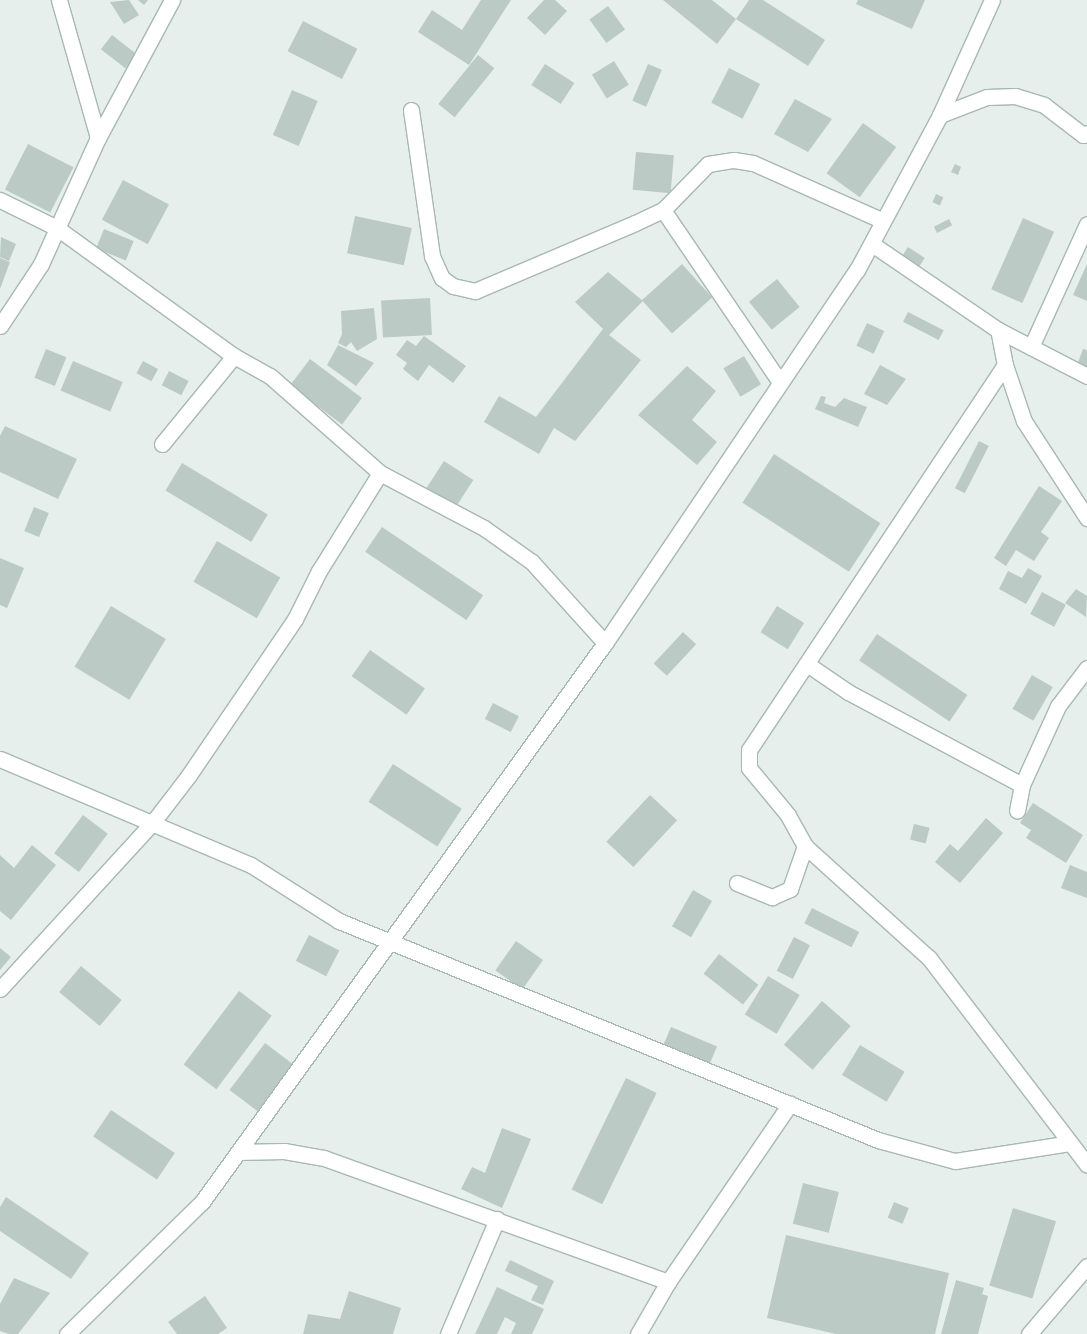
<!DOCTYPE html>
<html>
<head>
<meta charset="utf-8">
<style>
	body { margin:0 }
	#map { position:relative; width:1087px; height:1334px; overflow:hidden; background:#e6efeb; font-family:Arial,sans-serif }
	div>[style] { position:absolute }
	.building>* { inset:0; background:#bbcac4; transform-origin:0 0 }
	.roads { filter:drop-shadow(1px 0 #a8b8b2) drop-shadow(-1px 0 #a8b8b2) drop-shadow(0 1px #a8b8b2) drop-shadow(0 -1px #a8b8b2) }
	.minor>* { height:15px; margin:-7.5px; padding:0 7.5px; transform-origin:7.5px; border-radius:7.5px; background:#fff }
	span { translate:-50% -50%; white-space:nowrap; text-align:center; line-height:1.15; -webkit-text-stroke:5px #f7fbf9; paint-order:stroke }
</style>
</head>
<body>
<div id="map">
	<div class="building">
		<i style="clip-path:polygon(129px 0,139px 15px,124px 24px,110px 2px)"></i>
		<i style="clip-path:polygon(138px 0,148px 0,144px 5px)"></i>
		<i style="clip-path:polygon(481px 0,511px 0,469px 65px,418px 32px,432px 10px,462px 30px)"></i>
		<i style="clip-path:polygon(544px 0,555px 0,567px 11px,545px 35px,527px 18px)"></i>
		<i style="clip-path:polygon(663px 0,712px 0,736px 19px,717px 44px)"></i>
		<i style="clip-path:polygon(749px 0,763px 0,825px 40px,808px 66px,736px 19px)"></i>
		<i style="clip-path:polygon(858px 0,925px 0,912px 29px,856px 4px)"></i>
		<i style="left:608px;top:6px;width:29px;height:23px;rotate:54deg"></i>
		<i style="left:303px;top:21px;width:61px;height:34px;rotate:27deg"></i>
		<i style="left:112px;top:35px;width:31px;height:18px;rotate:38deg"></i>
		<i style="left:478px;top:55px;width:21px;height:63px;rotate:39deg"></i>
		<i style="left:614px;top:61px;width:28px;height:26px;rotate:58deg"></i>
		<i style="left:545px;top:64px;width:35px;height:25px;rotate:33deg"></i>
		<i style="left:648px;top:64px;width:15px;height:40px;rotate:23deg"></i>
		<i style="left:729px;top:68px;width:35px;height:39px;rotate:27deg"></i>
		<i style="left:292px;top:90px;width:28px;height:49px;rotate:23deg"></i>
		<i style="clip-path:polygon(795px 99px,832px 119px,808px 152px,774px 134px)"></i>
		<i style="left:863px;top:123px;width:41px;height:62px;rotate:36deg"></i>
		<i style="left:28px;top:144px;width:51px;height:51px;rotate:27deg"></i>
		<i style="left:636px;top:152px;width:38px;height:38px;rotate:5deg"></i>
		<i style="clip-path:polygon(955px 164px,961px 167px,958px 175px,951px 172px)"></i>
		<i style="left:123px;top:180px;width:52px;height:45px;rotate:28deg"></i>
		<i style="left:936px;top:194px;width:8px;height:9px;rotate:23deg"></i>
		<i style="left:355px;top:216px;width:58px;height:38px;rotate:12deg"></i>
		<i style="left:1023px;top:218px;width:34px;height:78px;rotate:24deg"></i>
		<i style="left:949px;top:219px;width:7px;height:17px;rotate:63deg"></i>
		<i style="left:104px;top:229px;width:32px;height:21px;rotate:22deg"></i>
		<i style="clip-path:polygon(1px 237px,16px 244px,9px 261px,0 257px)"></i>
		<i style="left:908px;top:247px;width:20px;height:13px;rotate:33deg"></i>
		<i style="clip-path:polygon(0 258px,10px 262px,0 289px)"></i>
		<i style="left:682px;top:264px;width:45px;height:54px;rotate:48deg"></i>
		<i style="clip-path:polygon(1087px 264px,1087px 301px,1073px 295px)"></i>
		<i style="clip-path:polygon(608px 272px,643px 301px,609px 335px,641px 360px,575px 441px,554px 428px,539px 454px,484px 422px,499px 396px,536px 417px,603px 329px,575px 302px)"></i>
		<i style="left:777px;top:279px;width:36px;height:36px;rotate:51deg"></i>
		<i style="left:430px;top:298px;width:37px;height:49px;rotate:87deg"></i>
		<i style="clip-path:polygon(374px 308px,377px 339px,357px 351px,351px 342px,346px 347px,338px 343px,342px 334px,341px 311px)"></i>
		<i style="left:908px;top:312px;width:40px;height:11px;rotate:27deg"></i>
		<i style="left:867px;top:323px;width:19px;height:25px;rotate:25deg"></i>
		<i style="clip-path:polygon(424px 336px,466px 366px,453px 383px,429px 365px,418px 381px,403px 369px,407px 363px,396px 355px,407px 340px,416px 346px)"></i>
		<i style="clip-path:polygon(338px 345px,374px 363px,356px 386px,327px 365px)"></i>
		<i style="left:46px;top:349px;width:22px;height:31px;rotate:22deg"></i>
		<i style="clip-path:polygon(1083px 349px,1087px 350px,1087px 368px,1077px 365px)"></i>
		<i style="left:744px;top:356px;width:33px;height:24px;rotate:59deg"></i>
		<i style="left:310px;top:359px;width:65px;height:33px;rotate:37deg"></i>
		<i style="left:73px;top:361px;width:54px;height:32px;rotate:23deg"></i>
		<i style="left:143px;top:361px;width:17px;height:14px;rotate:28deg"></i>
		<i style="clip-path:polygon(880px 365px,906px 379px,887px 405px,864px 394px)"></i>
		<i style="clip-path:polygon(687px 366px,716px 391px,692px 420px,717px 442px,697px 465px,638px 415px)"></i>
		<i style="left:169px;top:371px;width:22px;height:16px;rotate:27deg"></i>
		<i style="clip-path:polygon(821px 396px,826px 397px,824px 403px,835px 407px,844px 398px,867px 407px,858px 427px,815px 409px)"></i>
		<i style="clip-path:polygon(5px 426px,77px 459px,58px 499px,0 472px,0 436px)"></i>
		<i style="left:979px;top:441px;width:11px;height:53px;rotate:27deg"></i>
		<i style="left:774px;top:454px;width:127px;height:58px;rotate:33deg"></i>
		<i style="left:444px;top:461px;width:35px;height:34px;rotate:33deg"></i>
		<i style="left:182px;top:463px;width:100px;height:32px;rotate:31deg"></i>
		<i style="clip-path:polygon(1039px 486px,1062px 501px,1041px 532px,1049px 538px,1034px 561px,1016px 550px,1006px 566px,994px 558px)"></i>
		<i style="left:34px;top:507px;width:16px;height:26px;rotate:22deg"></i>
		<i style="left:382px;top:527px;width:122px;height:30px;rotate:34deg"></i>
		<i style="left:217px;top:541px;width:73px;height:47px;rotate:30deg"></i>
		<i style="clip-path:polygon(0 558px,24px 568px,7px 608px,0 605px)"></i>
		<i style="clip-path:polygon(1028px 568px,1042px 576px,1026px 604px,999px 589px,1008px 571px,1022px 578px)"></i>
		<i style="clip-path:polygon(1076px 589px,1087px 596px,1086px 617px,1065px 603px)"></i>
		<i style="left:1042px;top:592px;width:27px;height:25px;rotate:28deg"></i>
		<i style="left:111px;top:606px;width:64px;height:71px;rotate:31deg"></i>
		<i style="left:777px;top:606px;width:32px;height:31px;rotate:32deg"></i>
		<i style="left:683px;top:632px;width:18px;height:43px;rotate:43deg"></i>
		<i style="left:877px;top:634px;width:109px;height:32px;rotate:34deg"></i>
		<i style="left:370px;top:650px;width:67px;height:32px;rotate:35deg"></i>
		<i style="left:1032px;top:675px;width:24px;height:39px;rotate:30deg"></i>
		<i style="left:493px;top:703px;width:29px;height:18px;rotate:27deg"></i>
		<i style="left:393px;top:764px;width:82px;height:45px;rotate:33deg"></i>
		<i style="left:650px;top:795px;width:37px;height:64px;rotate:43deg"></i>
		<i style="clip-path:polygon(1033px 803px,1083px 835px,1066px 863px,1026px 838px,1031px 830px,1020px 823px)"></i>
		<i style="left:83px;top:815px;width:31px;height:48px;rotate:37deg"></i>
		<i style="clip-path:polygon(986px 818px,1003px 833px,960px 883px,935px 862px,950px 844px,958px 851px)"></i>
		<i style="left:914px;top:824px;width:16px;height:16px;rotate:14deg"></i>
		<i style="clip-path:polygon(32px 845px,56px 865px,11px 920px,0 911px,0 855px,14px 868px)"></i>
		<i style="clip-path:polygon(1070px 865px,1087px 872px,1087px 898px,1061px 888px)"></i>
		<i style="left:693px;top:890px;width:22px;height:42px;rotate:30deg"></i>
		<i style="left:812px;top:908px;width:53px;height:17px;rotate:27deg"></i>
		<i style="left:309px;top:935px;width:34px;height:29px;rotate:27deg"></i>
		<i style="left:794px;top:937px;width:18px;height:38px;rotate:27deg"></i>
		<i style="left:516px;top:941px;width:33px;height:36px;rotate:35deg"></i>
		<i style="clip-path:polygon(0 948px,11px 957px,0 970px)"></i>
		<i style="left:719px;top:954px;width:50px;height:25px;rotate:38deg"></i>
		<i style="left:81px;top:966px;width:53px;height:34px;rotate:40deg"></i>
		<i style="left:768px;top:976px;width:37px;height:45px;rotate:31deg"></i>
		<i style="left:239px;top:991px;width:41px;height:92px;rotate:37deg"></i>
		<i style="left:822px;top:1001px;width:38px;height:58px;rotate:41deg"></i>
		<i style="left:671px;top:1027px;width:50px;height:22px;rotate:23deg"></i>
		<i style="left:265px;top:1043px;width:36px;height:59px;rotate:37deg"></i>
		<i style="left:860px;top:1045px;width:52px;height:35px;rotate:31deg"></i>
		<i style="left:626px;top:1078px;width:34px;height:124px;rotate:26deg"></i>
		<i style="left:111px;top:1110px;width:77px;height:32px;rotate:34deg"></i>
		<i style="clip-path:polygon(502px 1128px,531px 1139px,502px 1208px,461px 1189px,472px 1167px,485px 1173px)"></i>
		<i style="left:803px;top:1183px;width:37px;height:42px;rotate:14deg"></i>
		<i style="clip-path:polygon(6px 1197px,89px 1253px,71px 1279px,0 1231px,0 1207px)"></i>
		<i style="left:894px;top:1202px;width:16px;height:17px;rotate:22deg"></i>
		<i style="left:1013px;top:1208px;width:45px;height:81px;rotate:17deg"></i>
		<i style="clip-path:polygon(786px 1235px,949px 1273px,935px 1334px,836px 1334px,767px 1318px)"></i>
		<i style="clip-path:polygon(510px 1260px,554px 1281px,543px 1305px,531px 1300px,538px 1286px,505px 1271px)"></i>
		<i style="clip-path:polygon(14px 1278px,50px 1293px,18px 1334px,9px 1334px,0 1331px,0 1304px)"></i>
		<i style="clip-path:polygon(956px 1280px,984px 1288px,982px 1294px,988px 1296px,978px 1334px,941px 1334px)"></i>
		<i style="clip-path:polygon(497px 1287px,544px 1309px,532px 1334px,511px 1334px,516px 1323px,505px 1317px,497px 1334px,475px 1334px)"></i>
		<i style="clip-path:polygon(349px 1291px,401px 1308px,393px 1334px,303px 1334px,308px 1314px,340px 1319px)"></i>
		<i style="clip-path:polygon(205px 1296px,227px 1328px,218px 1334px,177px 1334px,168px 1322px)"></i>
	</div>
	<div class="roads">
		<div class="minor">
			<i style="left:59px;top:0;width:143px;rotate:74.2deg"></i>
			<i style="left:411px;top:110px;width:148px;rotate:81.8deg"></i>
			<i style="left:432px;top:256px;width:24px;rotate:66deg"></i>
			<i style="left:442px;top:278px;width:14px;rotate:36deg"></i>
			<i style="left:453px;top:286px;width:23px;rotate:13deg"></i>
			<i style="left:475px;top:291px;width:174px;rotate:-23deg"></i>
			<i style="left:635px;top:223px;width:31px;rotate:-25deg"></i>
			<i style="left:663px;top:210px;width:64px;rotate:-45.6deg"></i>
			<i style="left:708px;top:164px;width:26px;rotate:-9deg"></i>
			<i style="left:734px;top:160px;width:19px;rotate:9deg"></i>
			<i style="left:753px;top:163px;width:140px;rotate:24deg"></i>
			<i style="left:940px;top:115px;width:50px;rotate:-21deg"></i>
			<i style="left:987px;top:97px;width:28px;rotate:-2deg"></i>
			<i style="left:1015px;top:96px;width:30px;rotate:17deg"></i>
			<i style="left:1044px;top:105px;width:49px;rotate:37.6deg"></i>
			<i style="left:1083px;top:135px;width:4px;rotate:-27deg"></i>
			<i style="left:0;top:200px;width:64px;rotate:26.2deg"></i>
			<i style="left:57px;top:228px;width:218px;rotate:35.9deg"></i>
			<i style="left:234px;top:356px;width:41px;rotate:29.1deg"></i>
			<i style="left:270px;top:376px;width:147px;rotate:41.4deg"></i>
			<i style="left:380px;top:473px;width:118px;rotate:27.9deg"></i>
			<i style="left:484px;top:528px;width:59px;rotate:35.3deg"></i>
			<i style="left:532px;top:562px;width:109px;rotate:48deg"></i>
			<i style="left:663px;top:210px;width:208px;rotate:55.8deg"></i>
			<i style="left:872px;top:244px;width:153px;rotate:34.3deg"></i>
			<i style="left:998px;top:330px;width:100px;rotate:27.3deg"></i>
			<i style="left:0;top:326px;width:74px;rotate:-56.5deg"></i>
			<i style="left:41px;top:264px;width:138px;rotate:-65.7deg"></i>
			<i style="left:98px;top:138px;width:157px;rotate:-61.8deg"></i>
			<i style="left:1031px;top:347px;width:135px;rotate:-65.5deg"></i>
			<i style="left:1005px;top:365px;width:59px;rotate:71.3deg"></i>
			<i style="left:1024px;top:421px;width:116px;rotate:57deg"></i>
			<i style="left:162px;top:444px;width:114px;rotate:-50.7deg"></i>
			<i style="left:807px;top:664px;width:50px;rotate:34.3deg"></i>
			<i style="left:848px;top:692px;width:197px;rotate:28.1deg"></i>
			<i style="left:1022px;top:785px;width:26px;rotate:101deg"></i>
			<i style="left:0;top:759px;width:272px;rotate:22.9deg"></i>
			<i style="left:251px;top:865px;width:104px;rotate:32.5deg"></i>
			<i style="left:339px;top:921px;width:582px;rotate:22.11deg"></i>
			<i style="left:878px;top:1140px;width:80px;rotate:15.3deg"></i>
			<i style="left:955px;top:1161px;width:116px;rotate:-8.9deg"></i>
			<i style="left:1022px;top:785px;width:87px;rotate:-65.5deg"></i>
			<i style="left:1058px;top:706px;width:48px;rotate:-52.7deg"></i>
			<i style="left:805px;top:846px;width:35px;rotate:-119deg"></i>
			<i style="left:788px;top:815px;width:61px;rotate:-129.7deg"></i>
			<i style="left:749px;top:768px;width:18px;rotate:-90deg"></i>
			<i style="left:749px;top:750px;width:462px;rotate:-56.4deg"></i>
			<i style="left:1005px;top:365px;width:36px;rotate:-101deg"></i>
			<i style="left:737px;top:883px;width:38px;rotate:22deg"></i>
			<i style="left:772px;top:897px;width:20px;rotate:-24deg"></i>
			<i style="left:790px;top:889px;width:46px;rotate:-70.8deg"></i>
			<i style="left:805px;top:846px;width:167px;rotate:42.1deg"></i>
			<i style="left:929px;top:958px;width:260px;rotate:52.6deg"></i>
			<i style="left:0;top:989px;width:226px;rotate:-47.5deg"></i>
			<i style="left:153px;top:822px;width:59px;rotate:-52.5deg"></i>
			<i style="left:189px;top:775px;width:189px;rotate:-55.8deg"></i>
			<i style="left:295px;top:619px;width:54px;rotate:-63.4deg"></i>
			<i style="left:319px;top:571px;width:115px;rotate:-58.1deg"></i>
			<i style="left:238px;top:1152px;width:46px;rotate:-1.2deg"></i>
			<i style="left:284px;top:1151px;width:41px;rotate:9.9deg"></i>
			<i style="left:324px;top:1158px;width:366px;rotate:19.8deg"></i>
			<i style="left:67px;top:1334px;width:189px;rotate:-44.4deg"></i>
			<i style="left:202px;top:1202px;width:689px;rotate:-54.21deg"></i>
			<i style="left:605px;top:643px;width:450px;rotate:-56deg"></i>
			<i style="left:857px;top:270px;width:176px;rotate:-61.8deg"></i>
			<i style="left:940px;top:115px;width:126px;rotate:-65.7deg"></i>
			<i style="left:448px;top:1334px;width:125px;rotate:-66.9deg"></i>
			<i style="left:638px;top:1334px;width:60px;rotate:-60deg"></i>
			<i style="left:668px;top:1282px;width:216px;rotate:-55.6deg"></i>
			<i style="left:1029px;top:1334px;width:89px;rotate:-49.5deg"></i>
		</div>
	</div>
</div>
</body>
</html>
